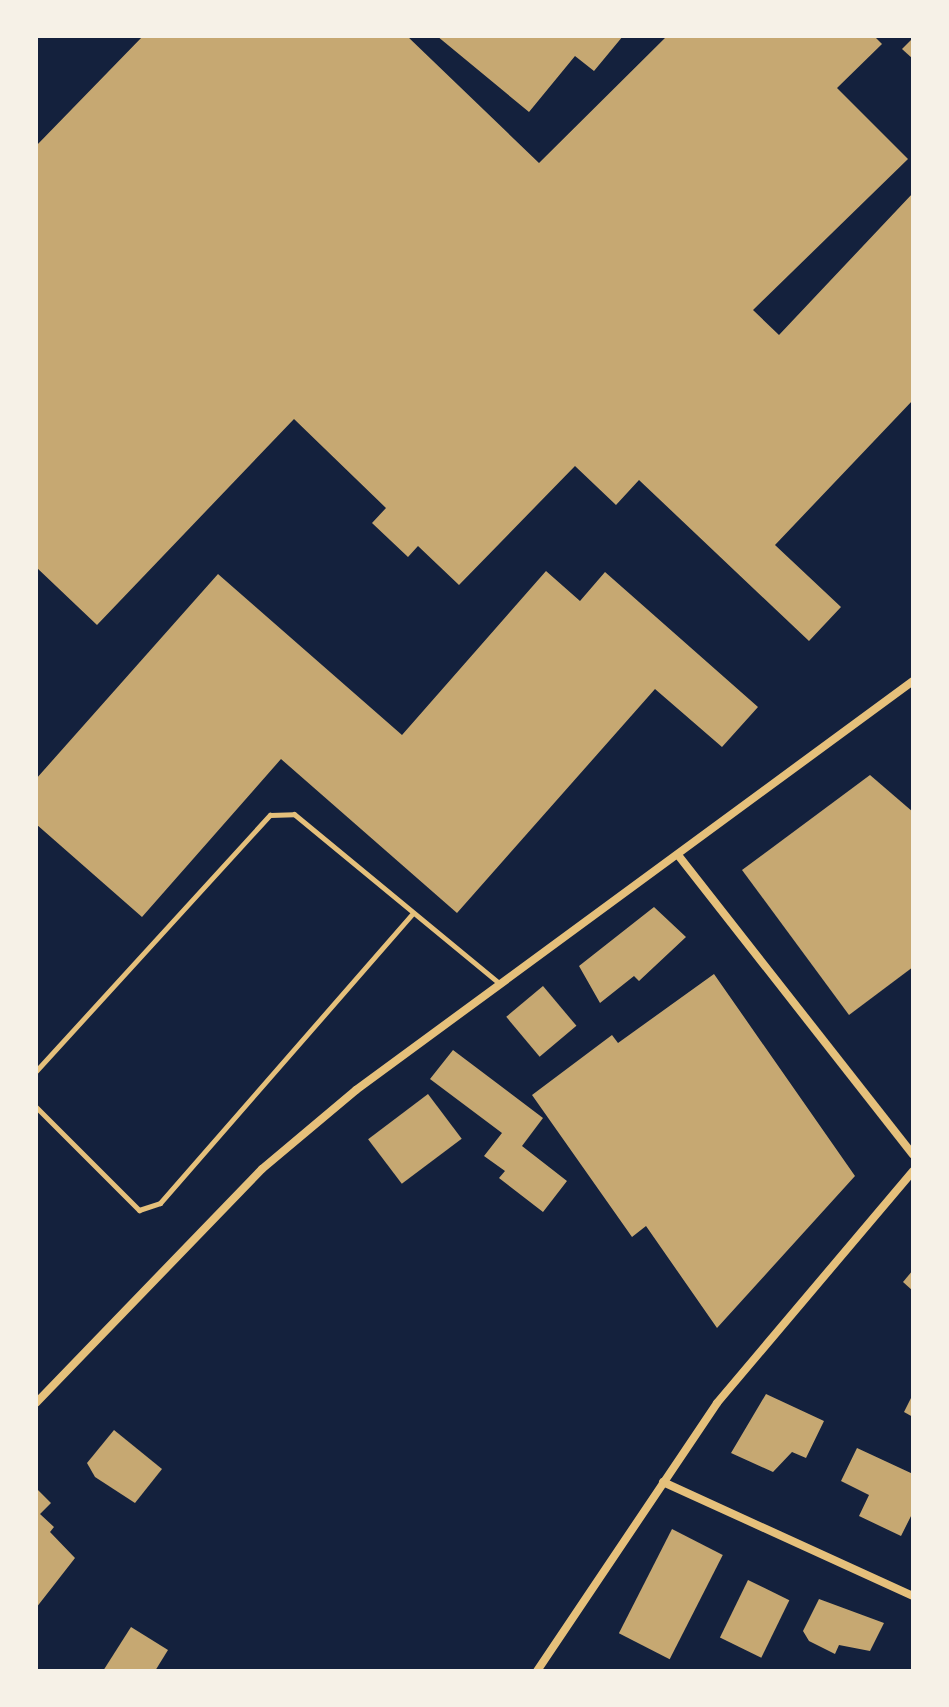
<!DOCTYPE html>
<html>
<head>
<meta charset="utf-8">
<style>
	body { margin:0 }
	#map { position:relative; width:949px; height:1707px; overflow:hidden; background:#14213d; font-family:Ubuntu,sans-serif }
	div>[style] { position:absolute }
	.building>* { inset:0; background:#c6a872; transform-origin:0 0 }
	.service>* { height:5px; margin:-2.5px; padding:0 2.5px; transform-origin:2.5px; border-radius:2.5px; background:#e5c07b }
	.minor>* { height:8px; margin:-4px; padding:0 4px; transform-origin:4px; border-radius:4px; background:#e5c07b }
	span { translate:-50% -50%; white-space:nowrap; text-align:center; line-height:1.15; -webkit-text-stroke:8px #f6f1e7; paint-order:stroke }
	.frame { position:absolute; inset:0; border:38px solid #f6f1e7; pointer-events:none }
</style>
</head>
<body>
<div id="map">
	<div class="building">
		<i style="clip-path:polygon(143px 36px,407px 36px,539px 163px,667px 36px,874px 36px,882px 44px,837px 88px,908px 159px,753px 310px,779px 335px,913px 193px,913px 400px,775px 545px,841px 607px,809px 641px,639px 480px,616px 505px,575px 466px,459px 585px,418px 546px,408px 557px,372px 523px,386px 508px,294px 419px,97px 625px,36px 567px,36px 146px)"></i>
		<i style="clip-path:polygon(437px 36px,623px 36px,594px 71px,575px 56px,529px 112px)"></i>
		<i style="clip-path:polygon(913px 38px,913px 59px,902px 49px)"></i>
		<i style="clip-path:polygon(546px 571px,580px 601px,605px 572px,758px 707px,722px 747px,655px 689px,457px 913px,281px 759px,142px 917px,36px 824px,36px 779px,218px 574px,402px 735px)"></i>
		<i style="clip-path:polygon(870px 775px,913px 812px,913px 967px,849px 1015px,742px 870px)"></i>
		<i style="clip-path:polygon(654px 907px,686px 937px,639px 981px,634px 976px,600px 1003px,579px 966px)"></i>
		<i style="clip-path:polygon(714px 974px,855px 1176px,717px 1328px,646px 1226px,632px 1237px,532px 1095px,612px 1035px,618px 1043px)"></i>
		<i style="left:543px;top:986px;width:52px;height:48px;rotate:50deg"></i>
		<i style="clip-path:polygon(453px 1050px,543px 1118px,522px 1146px,567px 1181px,543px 1212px,499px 1178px,505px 1171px,484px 1156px,502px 1133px,430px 1079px)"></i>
		<i style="left:428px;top:1094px;width:56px;height:75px;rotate:53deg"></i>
		<i style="clip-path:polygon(913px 1270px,913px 1291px,903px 1282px)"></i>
		<i style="clip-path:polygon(766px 1394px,824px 1421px,806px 1458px,792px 1452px,773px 1472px,731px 1453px)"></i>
		<i style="clip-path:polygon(913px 1394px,913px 1417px,904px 1412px)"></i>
		<i style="clip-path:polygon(114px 1430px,162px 1469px,135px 1503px,95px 1477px,87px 1463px)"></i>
		<i style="clip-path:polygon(857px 1448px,913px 1474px,913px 1512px,901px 1536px,859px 1516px,869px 1495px,841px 1481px)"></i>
		<i style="clip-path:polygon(36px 1488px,51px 1503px,40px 1514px,54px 1527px,50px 1532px,75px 1558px,36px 1608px)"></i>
		<i style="left:672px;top:1529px;width:57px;height:117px;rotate:27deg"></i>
		<i style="left:748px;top:1580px;width:46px;height:64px;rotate:26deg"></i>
		<i style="clip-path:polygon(819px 1599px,884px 1623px,870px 1651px,839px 1645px,835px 1654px,809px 1641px,803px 1631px)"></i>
		<i style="clip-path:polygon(131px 1627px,168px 1650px,155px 1671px,103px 1671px)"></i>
	</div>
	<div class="service">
		<i style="left:36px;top:1071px;width:347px;rotate:-47.6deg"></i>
		<i style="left:270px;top:815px;width:24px;rotate:-2deg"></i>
		<i style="left:294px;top:814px;width:267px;rotate:39.5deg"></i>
		<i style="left:36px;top:1107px;width:146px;rotate:45deg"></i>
		<i style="left:139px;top:1210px;width:22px;rotate:-18deg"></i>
		<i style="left:160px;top:1203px;width:385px;rotate:-48.9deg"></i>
	</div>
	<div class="minor">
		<i style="left:678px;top:855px;width:381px;rotate:51.9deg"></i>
		<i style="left:36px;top:1403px;width:325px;rotate:-46deg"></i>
		<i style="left:262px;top:1169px;width:123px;rotate:-40deg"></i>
		<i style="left:356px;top:1090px;width:691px;rotate:-36.29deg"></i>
		<i style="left:663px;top:1482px;width:275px;rotate:24.5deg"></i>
		<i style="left:537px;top:1671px;width:323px;rotate:-56.1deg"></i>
		<i style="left:717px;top:1403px;width:304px;rotate:-49.8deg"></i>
	</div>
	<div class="frame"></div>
</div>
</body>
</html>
